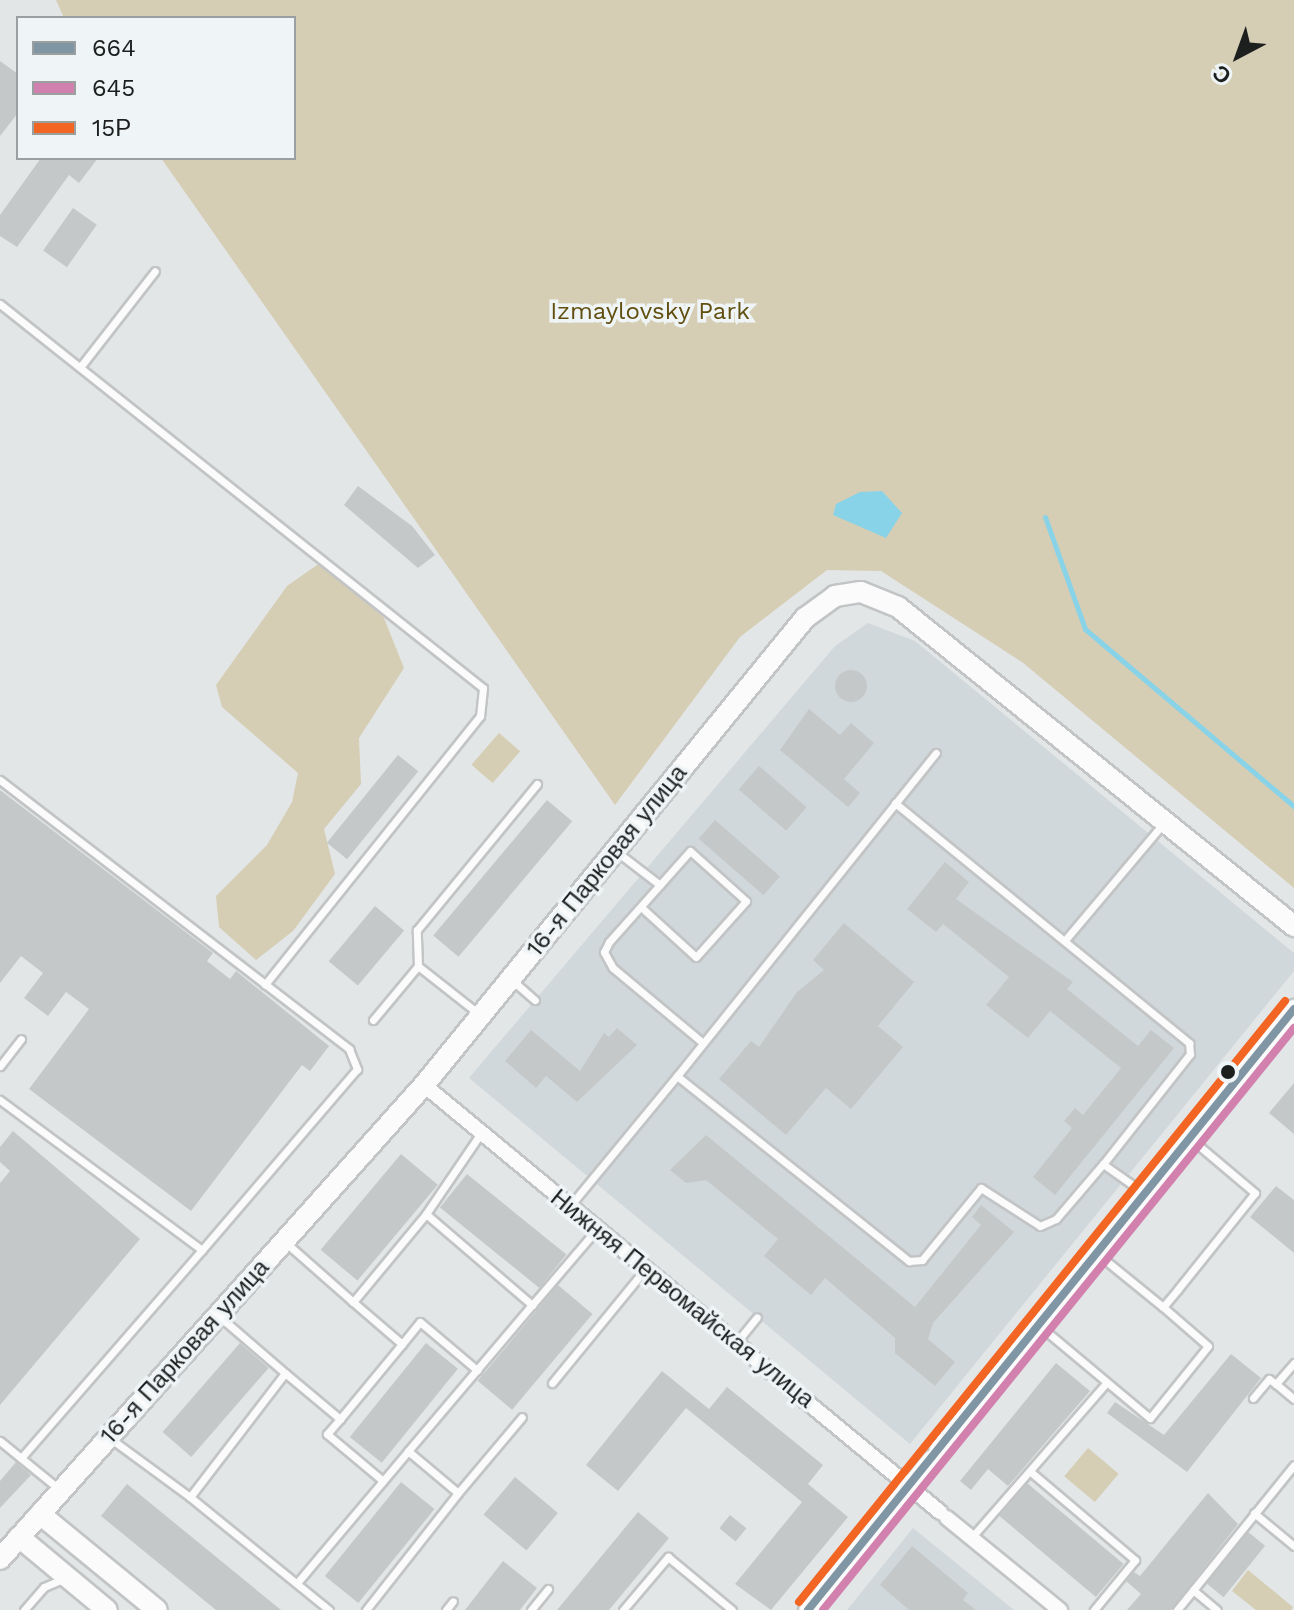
<!DOCTYPE html>
<html>
<head>
<meta charset="utf-8">
<style>
	body { margin:0 }
	#map { position:relative; width:1294px; height:1610px; overflow:hidden; background:#e3e6e7; font-family:"Work Sans",sans-serif }
	div>[style] { position:absolute }
	.built>* { inset:0; background:#d1d8db }
	.green>* { inset:0; background:#d5ceb4; transform-origin:0 0 }
	.water>* { inset:0; background:#89d3e8 }
	.stream>* { height:5px; margin:-2.5px; padding:0 2.5px; transform-origin:2.5px; border-radius:2.5px; background:#89d3e8 }
	.building>* { inset:0; background:#c5c8c8; transform-origin:0 0 }
	.round { border-radius:50% }
	.roads { filter:drop-shadow(2px 0 #c2c4c5) drop-shadow(-2px 0 #c2c4c5) drop-shadow(0 2px #c2c4c5) drop-shadow(0 -2px #c2c4c5) }
	.service>* { height:7px; margin:-3.5px; padding:0 3.5px; transform-origin:3.5px; border-radius:3.5px; background:#fbfbfb }
	.minor>* { height:14px; margin:-7px; padding:0 7px; transform-origin:7px; border-radius:7px; background:#fbfbfb }
	.tertiary>* { height:18px; margin:-9px; padding:0 9px; transform-origin:9px; border-radius:9px; background:#fbfbfb }
	.secondary>* { height:20px; margin:-10px; padding:0 10px; transform-origin:10px; border-radius:10px; background:#fbfbfb }
	.bus-1>* { height:8px; margin:-4px; padding:0 4px; transform-origin:4px; border-radius:4px; background:#8096a5 }
	.bus-2>* { height:8px; margin:-4px; padding:0 4px; transform-origin:4px; border-radius:4px; background:#d281ae }
	.bus-3>* { height:8px; margin:-4px; padding:0 4px; transform-origin:4px; border-radius:4px; background:#f26522 }
	.dots>* { width:22px; height:22px; translate:-50% -50%; box-sizing:border-box; border:4px solid #eff4f6; border-radius:50% }
	span { translate:-50% -50%; white-space:nowrap; text-align:center; line-height:1.15; -webkit-text-stroke:7px #eff4f6; paint-order:stroke }
	.park-label { font-size:24px; color:#614f10 }
	.street-label { font-size:24px; color:#1d1f1f }
	.legend { position:absolute; left:16px; top:16px; width:280px; height:144px; box-sizing:border-box; background:#eff4f6; border:2px solid #9b9fa0; margin:0; padding:10px 14px; list-style:none; font-size:24px; color:#1d1f1f }
	.legend li { display:flex; align-items:center; gap:16px; height:40px }
	.legend b { width:40px; border:2px solid #9b9fa0 }
	.north { position:absolute; left:1198px; top:16px; width:80px; height:80px; -webkit-text-stroke:6px #eff4f6; paint-order:stroke; rotate:221deg; font-size:22px; font-weight:700; line-height:32px; text-align:center; color:#1d1f1f }
	.north::after { content:''; display:block; margin:auto; width:28px; height:36px; background:#1d1f1f; clip-path:polygon(50% 0,100% 100%,50% 72%,0 100%) }
</style>
</head>
<body>
<div id="map">
	<div class="built">
		<i style="clip-path:polygon(868px 623px,915px 641px,1294px 953px,1294px 971px,910px 1444px,469px 1078px,835px 646px)"></i>
		<i style="clip-path:polygon(913px 1528px,1014px 1610px,847px 1610px)"></i>
	</div>
	<div class="green">
		<i style="clip-path:polygon(56px 0,1294px 0,1294px 888px,1022px 662px,881px 571px,827px 570px,740px 637px,615px 805px,161px 158px,294px 158px,294px 18px,64px 18px)"></i>
		<i style="clip-path:polygon(317px 565px,328px 566px,382px 613px,404px 668px,359px 738px,361px 784px,324px 829px,335px 874px,293px 931px,256px 960px,219px 927px,216px 896px,267px 845px,292px 802px,298px 773px,222px 707px,216px 685px,287px 586px)"></i>
		<i style="left:499px;top:733px;width:28px;height:42px;rotate:41deg"></i>
		<i style="left:1088px;top:1448px;width:40px;height:37px;rotate:40deg"></i>
		<i style="clip-path:polygon(1248px 1570px,1293px 1607px,1291px 1610px,1256px 1610px,1232px 1591px)"></i>
	</div>
	<div class="water">
		<i style="clip-path:polygon(882px 491px,902px 513px,886px 538px,833px 515px,836px 504px,860px 492px)"></i>
	</div>
	<div class="stream">
		<i style="left:1045px;top:517px;width:119px;rotate:70.3deg"></i>
		<i style="left:1085px;top:629px;width:274px;rotate:40.3deg"></i>
	</div>
	<div class="building">
		<i style="clip-path:polygon(0 61px,18px 74px,18px 113px,0 136px)"></i>
		<i style="clip-path:polygon(41px 158px,98px 158px,79px 183px,69px 175px,17px 247px,0 236px,0 215px)"></i>
		<i style="left:73px;top:208px;width:29px;height:52px;rotate:35deg"></i>
		<i style="clip-path:polygon(358px 486px,412px 526px,435px 555px,418px 568px,344px 505px)"></i>
		<i class="round" style="left:835px;top:670px;width:32px;height:32px"></i>
		<i style="clip-path:polygon(809px 709px,840px 735px,851px 723px,874px 743px,844px 779px,860px 793px,848px 807px,780px 750px)"></i>
		<i style="left:398px;top:755px;width:26px;height:113px;rotate:39deg"></i>
		<i style="left:759px;top:766px;width:63px;height:31px;rotate:41deg"></i>
		<i style="clip-path:polygon(0 790px,213px 953px,207px 961px,230px 979px,236px 971px,329px 1046px,310px 1071px,302px 1065px,191px 1211px,29px 1089px,89px 1009px,66px 992px,48px 1016px,24px 998px,43px 973px,21px 956px,0 983px)"></i>
		<i style="left:547px;top:800px;width:33px;height:177px;rotate:40deg"></i>
		<i style="left:715px;top:820px;width:86px;height:25px;rotate:41deg"></i>
		<i style="clip-path:polygon(945px 862px,969px 882px,956px 899px,1073px 982px,1067px 989px,1138px 1046px,1151px 1030px,1174px 1048px,1055px 1195px,1033px 1177px,1072px 1128px,1064px 1121px,1075px 1108px,1083px 1115px,1121px 1068px,1050px 1011px,1028px 1038px,986px 1005px,1009px 977px,943px 924px,936px 932px,907px 909px)"></i>
		<i style="left:375px;top:906px;width:38px;height:72px;rotate:40deg"></i>
		<i style="clip-path:polygon(844px 923px,914px 982px,878px 1026px,903px 1047px,851px 1109px,826px 1088px,786px 1135px,719px 1079px,751px 1041px,759px 1047px,797px 992px,824px 970px,813px 960px)"></i>
		<i style="clip-path:polygon(617px 1028px,637px 1045px,577px 1102px,546px 1076px,536px 1088px,505px 1061px,531px 1030px,580px 1071px,604px 1033px,609px 1037px)"></i>
		<i style="clip-path:polygon(1294px 1083px,1294px 1134px,1269px 1113px)"></i>
		<i style="clip-path:polygon(13px 1131px,140px 1239px,0 1405px,0 1183px,10px 1171px,0 1162px,0 1147px)"></i>
		<i style="clip-path:polygon(706px 1135px,915px 1307px,981px 1225px,972px 1217px,981px 1205px,1014px 1232px,933px 1323px,928px 1339px,955px 1362px,935px 1386px,895px 1353px,895px 1338px,825px 1278px,811px 1295px,764px 1256px,778px 1239px,706px 1180px,686px 1183px,670px 1170px)"></i>
		<i style="left:401px;top:1154px;width:48px;height:125px;rotate:40deg"></i>
		<i style="left:467px;top:1174px;width:128px;height:43px;rotate:39deg"></i>
		<i style="clip-path:polygon(1276px 1186px,1294px 1200px,1294px 1253px,1250px 1217px)"></i>
		<i style="left:558px;top:1285px;width:45px;height:125px;rotate:40deg"></i>
		<i style="left:240px;top:1343px;width:38px;height:118px;rotate:41deg"></i>
		<i style="left:426px;top:1343px;width:41px;height:121px;rotate:39deg"></i>
		<i style="clip-path:polygon(1231px 1354px,1261px 1378px,1187px 1472px,1107px 1413px,1115px 1402px,1164px 1435px)"></i>
		<i style="clip-path:polygon(1056px 1363px,1090px 1391px,1008px 1486px,988px 1469px,971px 1490px,960px 1481px)"></i>
		<i style="clip-path:polygon(662px 1371px,709px 1409px,727px 1387px,823px 1465px,808px 1484px,848px 1517px,771px 1610px,735px 1584px,802px 1502px,686px 1408px,618px 1491px,586px 1465px)"></i>
		<i style="clip-path:polygon(16px 1462px,31px 1475px,0 1508px,0 1481px)"></i>
		<i style="left:515px;top:1477px;width:56px;height:49px;rotate:40deg"></i>
		<i style="left:401px;top:1482px;width:43px;height:121px;rotate:39deg"></i>
		<i style="left:1027px;top:1483px;width:126px;height:43px;rotate:40deg"></i>
		<i style="clip-path:polygon(127px 1484px,281px 1610px,216px 1610px,101px 1516px)"></i>
		<i style="clip-path:polygon(1208px 1493px,1238px 1524px,1171px 1610px,1127px 1610px,1141px 1594px,1126px 1581px,1134px 1572px,1140px 1576px)"></i>
		<i style="clip-path:polygon(638px 1512px,669px 1538px,609px 1610px,557px 1610px)"></i>
		<i style="left:730px;top:1515px;width:21px;height:17px;rotate:39deg"></i>
		<i style="left:1248px;top:1532px;width:22px;height:66px;rotate:39deg"></i>
		<i style="clip-path:polygon(912px 1546px,968px 1593px,963px 1600px,976px 1610px,909px 1610px,880px 1585px)"></i>
		<i style="clip-path:polygon(503px 1561px,537px 1588px,520px 1610px,465px 1610px)"></i>
	</div>
	<div class="roads">
		<div class="service">
			<i style="left:0;top:304px;width:617px;rotate:38.49deg"></i>
			<i style="left:483px;top:688px;width:28px;rotate:96deg"></i>
			<i style="left:480px;top:716px;width:344px;rotate:128.7deg"></i>
			<i style="left:81px;top:366px;width:120px;rotate:-52.1deg"></i>
			<i style="left:0;top:780px;width:441px;rotate:37.6deg"></i>
			<i style="left:349px;top:1049px;width:22px;rotate:68deg"></i>
			<i style="left:357px;top:1069px;width:238px;rotate:130.6deg"></i>
			<i style="left:202px;top:1250px;width:252px;rotate:-143.4deg"></i>
			<i style="left:895px;top:803px;width:380px;rotate:39.2deg"></i>
			<i style="left:1189px;top:1043px;width:11px;rotate:85deg"></i>
			<i style="left:1190px;top:1054px;width:140px;rotate:128.3deg"></i>
			<i style="left:617px;top:852px;width:54px;rotate:37.5deg"></i>
			<i style="left:641px;top:907px;width:74px;rotate:42.3deg"></i>
			<i style="left:696px;top:957px;width:75px;rotate:-48.2deg"></i>
			<i style="left:746px;top:901px;width:75px;rotate:-138.2deg"></i>
			<i style="left:690px;top:851px;width:122px;rotate:131.7deg"></i>
			<i style="left:609px;top:942px;width:11px;rotate:117deg"></i>
			<i style="left:604px;top:952px;width:18px;rotate:61deg"></i>
			<i style="left:613px;top:968px;width:117px;rotate:39.8deg"></i>
			<i style="left:1066px;top:939px;width:150px;rotate:-49.9deg"></i>
			<i style="left:418px;top:966px;width:36px;rotate:-92deg"></i>
			<i style="left:417px;top:930px;width:189px;rotate:-50.6deg"></i>
			<i style="left:513px;top:981px;width:29px;rotate:41deg"></i>
			<i style="left:373px;top:1020px;width:70px;rotate:-50.2deg"></i>
			<i style="left:418px;top:966px;width:78px;rotate:38.2deg"></i>
			<i style="left:0;top:1066px;width:34px;rotate:-52deg"></i>
			<i style="left:677px;top:1076px;width:414px;rotate:-51.3deg"></i>
			<i style="left:481px;top:1133px;width:98px;rotate:124.2deg"></i>
			<i style="left:426px;top:1214px;width:140px;rotate:40.6deg"></i>
			<i style="left:532px;top:1305px;width:100px;rotate:-49.5deg"></i>
			<i style="left:569px;top:1207px;width:170px;rotate:-50.5deg"></i>
			<i style="left:677px;top:1076px;width:297px;rotate:38.6deg"></i>
			<i style="left:909px;top:1261px;width:13px;rotate:-4deg"></i>
			<i style="left:922px;top:1260px;width:93px;rotate:-50.7deg"></i>
			<i style="left:981px;top:1188px;width:70px;rotate:32.8deg"></i>
			<i style="left:1040px;top:1226px;width:17px;rotate:-24deg"></i>
			<i style="left:1056px;top:1219px;width:72px;rotate:-49.5deg"></i>
			<i style="left:1103px;top:1164px;width:50px;rotate:35.3deg"></i>
			<i style="left:285px;top:1242px;width:91px;rotate:41.4deg"></i>
			<i style="left:353px;top:1302px;width:114px;rotate:-50.3deg"></i>
			<i style="left:1099px;top:1255px;width:82px;rotate:39.1deg"></i>
			<i style="left:1163px;top:1307px;width:23px;rotate:-50deg"></i>
			<i style="left:1178px;top:1289px;width:123px;rotate:-51.3deg"></i>
			<i style="left:1255px;top:1193px;width:82px;rotate:-139.9deg"></i>
			<i style="left:220px;top:1317px;width:86px;rotate:40.7deg"></i>
			<i style="left:1041px;top:1327px;width:142px;rotate:39.9deg"></i>
			<i style="left:1150px;top:1418px;width:92px;rotate:-51.1deg"></i>
			<i style="left:1208px;top:1346px;width:60px;rotate:-139.1deg"></i>
			<i style="left:736px;top:1343px;width:33px;rotate:-51deg"></i>
			<i style="left:402px;top:1344px;width:28px;rotate:-51deg"></i>
			<i style="left:420px;top:1322px;width:75px;rotate:40.1deg"></i>
			<i style="left:1294px;top:1363px;width:28px;rotate:131deg"></i>
			<i style="left:1276px;top:1384px;width:23px;rotate:40deg"></i>
			<i style="left:552px;top:1383px;width:149px;rotate:-50.7deg"></i>
			<i style="left:1253px;top:1398px;width:25px;rotate:-50deg"></i>
			<i style="left:1269px;top:1379px;width:9px;rotate:36deg"></i>
			<i style="left:340px;top:1419px;width:20px;rotate:131deg"></i>
			<i style="left:327px;top:1434px;width:73px;rotate:40deg"></i>
			<i style="left:111px;top:1439px;width:98px;rotate:36.3deg"></i>
			<i style="left:190px;top:1497px;width:156px;rotate:-52.5deg"></i>
			<i style="left:285px;top:1373px;width:72px;rotate:39.9deg"></i>
			<i style="left:340px;top:1419px;width:97px;rotate:-50.4deg"></i>
			<i style="left:402px;top:1344px;width:65px;rotate:-139.4deg"></i>
			<i style="left:0;top:1441px;width:76px;rotate:39.1deg"></i>
			<i style="left:408px;top:1451px;width:192px;rotate:-49.7deg"></i>
			<i style="left:21px;top:1458px;width:276px;rotate:-49deg"></i>
			<i style="left:1032px;top:1473px;width:135px;rotate:40.2deg"></i>
			<i style="left:1135px;top:1560px;width:65px;rotate:129.4deg"></i>
			<i style="left:458px;top:1493px;width:99px;rotate:-49.9deg"></i>
			<i style="left:190px;top:1497px;width:179px;rotate:39.1deg"></i>
			<i style="left:1254px;top:1513px;width:52px;rotate:39.5deg"></i>
			<i style="left:971px;top:1538px;width:206px;rotate:-48.9deg"></i>
			<i style="left:297px;top:1583px;width:172px;rotate:-49.9deg"></i>
			<i style="left:408px;top:1451px;width:65px;rotate:40deg"></i>
			<i style="left:458px;top:1493px;width:149px;rotate:128.2deg"></i>
			<i style="left:1193px;top:1590px;width:31px;rotate:40deg"></i>
			<i style="left:24px;top:1610px;width:30px;rotate:-49deg"></i>
			<i style="left:44px;top:1587px;width:23px;rotate:-23deg"></i>
			<i style="left:446px;top:1610px;width:11px;rotate:-52deg"></i>
			<i style="left:531px;top:1610px;width:27px;rotate:-51deg"></i>
			<i style="left:623px;top:1610px;width:70px;rotate:-49.7deg"></i>
			<i style="left:668px;top:1557px;width:83px;rotate:39.6deg"></i>
			<i style="left:1177px;top:1610px;width:186px;rotate:-51.1deg"></i>
		</div>
		<div class="minor">
			<i style="left:424px;top:1085px;width:670px;rotate:39.61deg"></i>
			<i style="left:947px;top:1518px;width:146px;rotate:39.2deg"></i>
		</div>
		<div class="tertiary">
			<i style="left:938px;top:1451px;width:568px;rotate:-51.15deg"></i>
			<i style="left:808px;top:1610px;width:195px;rotate:-50.6deg"></i>
		</div>
		<div class="secondary">
			<i style="left:40px;top:1514px;width:151px;rotate:39.4deg"></i>
			<i style="left:19px;top:1537px;width:114px;rotate:39.7deg"></i>
			<i style="left:0;top:1559px;width:636px;rotate:-48.19deg"></i>
			<i style="left:424px;top:1085px;width:603px;rotate:-50.79deg"></i>
			<i style="left:805px;top:618px;width:37px;rotate:-36deg"></i>
			<i style="left:835px;top:596px;width:26px;rotate:-9deg"></i>
			<i style="left:861px;top:592px;width:40px;rotate:22deg"></i>
			<i style="left:898px;top:607px;width:509px;rotate:38.85deg"></i>
		</div>
	</div>
	<div class="bus-1">
		<i style="left:808px;top:1610px;width:773px;rotate:-51.04deg"></i>
	</div>
	<div class="bus-2">
		<i style="left:823px;top:1610px;width:749px;rotate:-51.02deg"></i>
	</div>
	<div class="bus-3">
		<i style="left:799px;top:1602px;width:773px;rotate:-51.04deg"></i>
	</div>
	<div class="dots">
		<i style="left:1228px;top:1072px;background:#1d1f1f"></i>
	</div>
	<div class="park-label">
		<span style="left:650px;top:312px">Izmaylovsky Park</span>
	</div>
	<div class="street-label">
		<span style="left:607px;top:861px;rotate:-51deg">16-я Парковая улица</span>
		<span style="left:682px;top:1299px;rotate:39deg">Нижняя Первомайская улица</span>
		<span style="left:185px;top:1352px;rotate:-48deg">16-я Парковая улица</span>
	</div>
	<ul class="legend">
	<li><b style="height:10px;background:#8096a5"></b>664</li>
	<li><b style="height:10px;background:#d281ae"></b>645</li>
	<li><b style="height:10px;background:#f26522"></b>15Р</li>
	</ul>
	<div class="north">С</div>
</div>
</body>
</html>
